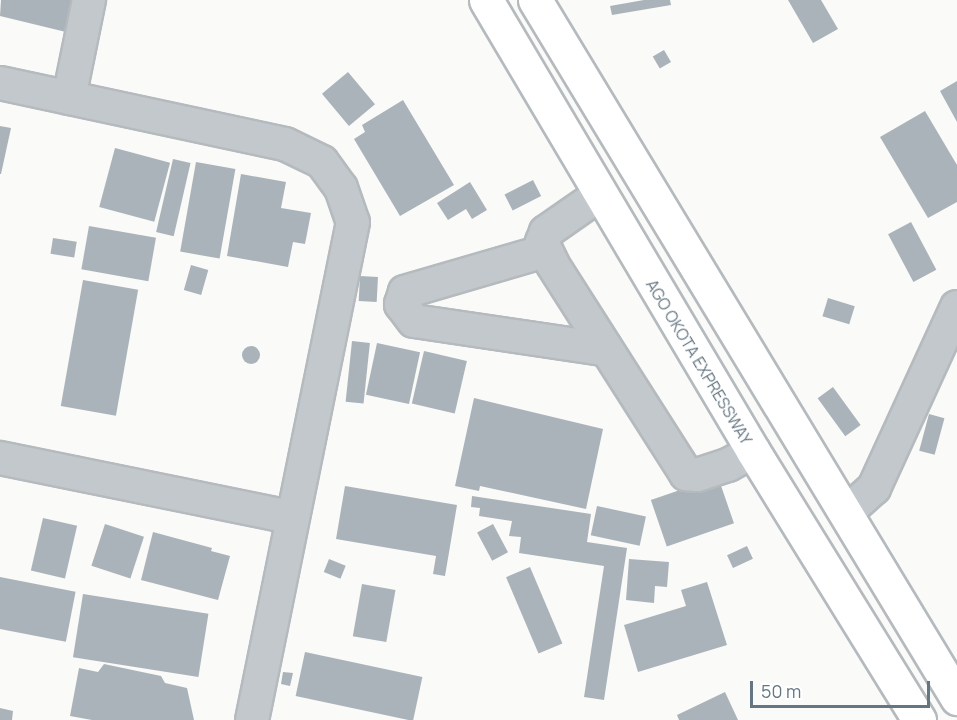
<!DOCTYPE html>
<html>
<head>
<meta charset="utf-8">
<style>
	body { margin:0 }
	#map { position:relative; width:957px; height:720px; overflow:hidden; background:#fafaf8; font-family:Manrope,sans-serif }
	div>[style] { position:absolute }
	.building>* { inset:0; background:#aab3b9; transform-origin:0 0 }
	.round { border-radius:50% }
	.roads { filter:drop-shadow(2px 0 #b5babe) drop-shadow(-2px 0 #b5babe) drop-shadow(0 2px #b5babe) drop-shadow(0 -2px #b5babe) }
	.minor>* { height:32px; margin:-16px; padding:0 16px; transform-origin:16px; border-radius:16px; background:#c3c8cc }
	.major>* { height:33px; margin:-16.5px; padding:0 16.5px; transform-origin:16.5px; border-radius:16.5px; background:#fff }
	span { translate:-50% -50%; white-space:nowrap; text-align:center; line-height:1.15; -webkit-text-stroke:6px #fff; paint-order:stroke }
	.street-label { font-size:16px; color:#657683 }
	.scale { position:absolute; left:750px; top:681px; width:180px; height:27px; box-sizing:border-box; border:3px solid #657683; border-top:0; padding-left:8px; font-size:18px; line-height:21px; white-space:nowrap; color:#657683; -webkit-text-stroke:4px #fff; paint-order:stroke }
</style>
</head>
<body>
<div id="map">
	<div class="building">
		<i style="clip-path:polygon(1px 0,74px 0,66px 32px,0 16px)"></i>
		<i style="clip-path:polygon(644px 0,670px 0,671px 5px,612px 15px,610px 6px)"></i>
		<i style="clip-path:polygon(788px 0,821px 0,838px 29px,813px 43px)"></i>
		<i style="left:664px;top:50px;width:14px;height:13px;rotate:60deg"></i>
		<i style="left:348px;top:72px;width:42px;height:34px;rotate:50deg"></i>
		<i style="clip-path:polygon(957px 81px,957px 122px,940px 91px)"></i>
		<i style="clip-path:polygon(403px 100px,454px 185px,400px 216px,354px 139px,365px 132px,362px 125px)"></i>
		<i style="clip-path:polygon(925px 111px,957px 165px,957px 202px,928px 218px,880px 137px)"></i>
		<i style="clip-path:polygon(0 126px,11px 128px,1px 174px,0 174px)"></i>
		<i style="left:115px;top:148px;width:57px;height:61px;rotate:15deg"></i>
		<i style="left:173px;top:159px;width:18px;height:75px;rotate:13deg"></i>
		<i style="left:196px;top:162px;width:40px;height:91px;rotate:10deg"></i>
		<i style="clip-path:polygon(241px 174px,286px 182px,281px 208px,311px 213px,305px 244px,293px 242px,288px 267px,227px 256px)"></i>
		<i style="left:533px;top:180px;width:18px;height:32px;rotate:63deg"></i>
		<i style="clip-path:polygon(470px 182px,487px 210px,472px 219px,466px 209px,448px 220px,437px 203px)"></i>
		<i style="left:911px;top:222px;width:54px;height:26px;rotate:62deg"></i>
		<i style="left:89px;top:226px;width:68px;height:44px;rotate:10deg"></i>
		<i style="left:53px;top:238px;width:24px;height:16px;rotate:9deg"></i>
		<i style="left:191px;top:265px;width:18px;height:26px;rotate:16deg"></i>
		<i style="left:360px;top:276px;width:18px;height:25px;rotate:3deg"></i>
		<i style="left:83px;top:280px;width:56px;height:128px;rotate:10deg"></i>
		<i style="left:828px;top:298px;width:28px;height:19px;rotate:17deg"></i>
		<i style="left:352px;top:341px;width:18px;height:61px;rotate:6deg"></i>
		<i style="left:377px;top:343px;width:44px;height:53px;rotate:12deg"></i>
		<i class="round" style="left:242px;top:346px;width:18px;height:18px"></i>
		<i style="left:424px;top:351px;width:44px;height:54px;rotate:13deg"></i>
		<i style="left:833px;top:387px;width:47px;height:19px;rotate:54deg"></i>
		<i style="clip-path:polygon(474px 398px,603px 429px,586px 509px,480px 486px,479px 491px,455px 486px)"></i>
		<i style="left:929px;top:414px;width:16px;height:38px;rotate:15deg"></i>
		<i style="left:718px;top:477px;width:49px;height:71px;rotate:71deg"></i>
		<i style="clip-path:polygon(345px 486px,457px 505px,445px 576px,433px 574px,436px 556px,336px 539px)"></i>
		<i style="clip-path:polygon(472px 496px,591px 514px,587px 542px,627px 548px,604px 700px,584px 697px,604px 566px,519px 553px,521px 537px,509px 536px,512px 521px,479px 516px,480px 508px,471px 507px)"></i>
		<i style="left:597px;top:506px;width:50px;height:30px;rotate:12deg"></i>
		<i style="left:43px;top:518px;width:35px;height:54px;rotate:13deg"></i>
		<i style="left:105px;top:524px;width:41px;height:44px;rotate:18deg"></i>
		<i style="left:493px;top:524px;width:32px;height:18px;rotate:62deg"></i>
		<i style="clip-path:polygon(153px 532px,212px 548px,211px 551px,230px 556px,218px 600px,141px 580px)"></i>
		<i style="left:747px;top:546px;width:14px;height:22px;rotate:65deg"></i>
		<i style="left:329px;top:559px;width:18px;height:14px;rotate:22deg"></i>
		<i style="clip-path:polygon(629px 559px,669px 562px,667px 587px,655px 586px,654px 603px,626px 600px)"></i>
		<i style="left:530px;top:567px;width:83px;height:26px;rotate:67deg"></i>
		<i style="left:0;top:577px;width:77px;height:51px;rotate:11deg"></i>
		<i style="clip-path:polygon(707px 582px,727px 645px,638px 672px,624px 625px,686px 606px,681px 590px)"></i>
		<i style="left:362px;top:584px;width:34px;height:53px;rotate:10deg"></i>
		<i style="left:83px;top:594px;width:127px;height:64px;rotate:9deg"></i>
		<i style="left:305px;top:652px;width:120px;height:45px;rotate:12deg"></i>
		<i style="clip-path:polygon(104px 664px,161px 676px,165px 683px,187px 688px,194px 720px,92px 720px,70px 716px,79px 668px,98px 672px)"></i>
		<i style="clip-path:polygon(283px 672px,293px 673px,290px 686px,281px 684px)"></i>
		<i style="clip-path:polygon(725px 692px,738px 720px,679px 720px,677px 715px)"></i>
		<i style="clip-path:polygon(0 708px,13px 711px,12px 720px,0 720px)"></i>
	</div>
	<div class="roads">
		<div class="minor">
			<i style="left:0;top:83px;width:291px;rotate:12.1deg"></i>
			<i style="left:285px;top:144px;width:41px;rotate:25.9deg"></i>
			<i style="left:322px;top:162px;width:32px;rotate:54deg"></i>
			<i style="left:341px;top:188px;width:36px;rotate:71deg"></i>
			<i style="left:353px;top:222px;width:508px;rotate:101.46deg"></i>
			<i style="left:69px;top:98px;width:100px;rotate:-78.5deg"></i>
			<i style="left:599px;top:195px;width:65px;rotate:145.1deg"></i>
			<i style="left:546px;top:232px;width:11px;rotate:112deg"></i>
			<i style="left:542px;top:242px;width:25px;rotate:64deg"></i>
			<i style="left:553px;top:265px;width:248px;rotate:57.5deg"></i>
			<i style="left:686px;top:474px;width:11px;rotate:5deg"></i>
			<i style="left:697px;top:475px;width:33px;rotate:-18deg"></i>
			<i style="left:728px;top:465px;width:29px;rotate:-29deg"></i>
			<i style="left:545px;top:251px;width:146px;rotate:163.7deg"></i>
			<i style="left:405px;top:292px;width:13px;rotate:108deg"></i>
			<i style="left:401px;top:304px;width:21px;rotate:53deg"></i>
			<i style="left:414px;top:321px;width:192px;rotate:8.4deg"></i>
			<i style="left:0;top:458px;width:297px;rotate:11.5deg"></i>
			<i style="left:846px;top:513px;width:38px;rotate:-42deg"></i>
			<i style="left:874px;top:488px;width:199px;rotate:-65.4deg"></i>
		</div>
		<div class="major">
			<i style="left:486px;top:0;width:524px;rotate:59.37deg"></i>
			<i style="left:753px;top:451px;width:316px;rotate:58.3deg"></i>
			<i style="left:535px;top:0;width:816px;rotate:58.84deg"></i>
		</div>
	</div>
	<div class="street-label">
		<span style="left:699px;top:362px;rotate:59deg">AGO OKOTA EXPRESSWAY</span>
	</div>
	<div class="scale">50 m</div>
</div>
</body>
</html>
